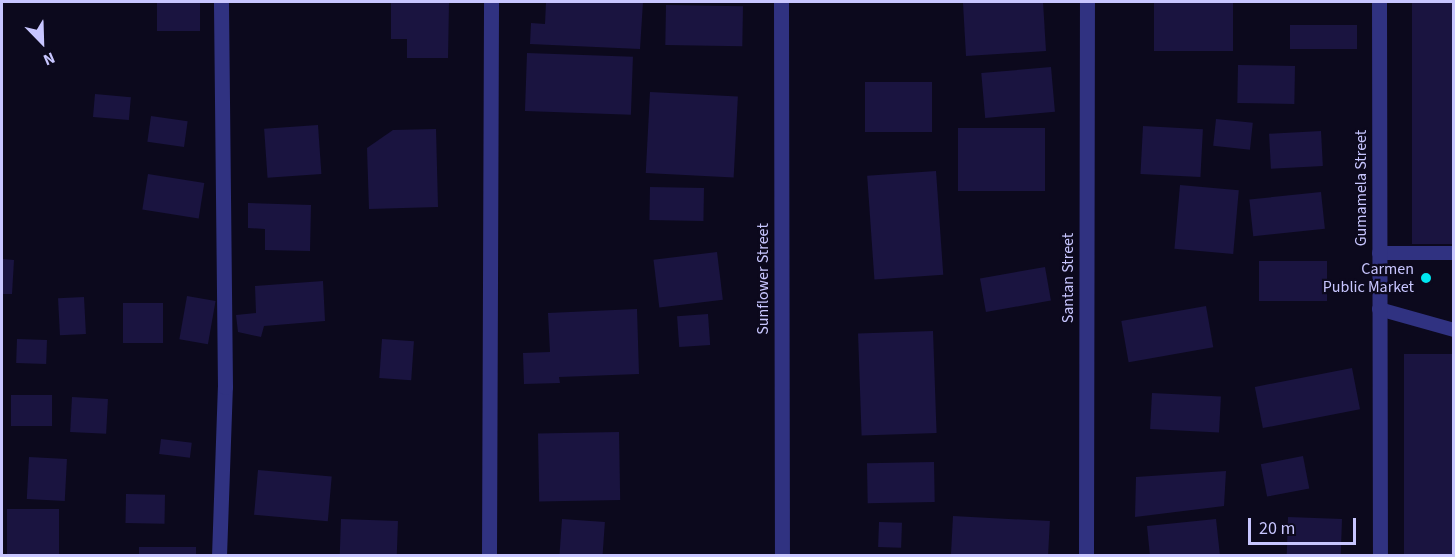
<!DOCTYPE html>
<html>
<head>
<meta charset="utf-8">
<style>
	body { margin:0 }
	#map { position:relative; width:1455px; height:557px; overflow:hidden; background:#0c091d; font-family:"Source Sans 3",sans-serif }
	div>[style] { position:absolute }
	.building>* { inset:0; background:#1a1440; transform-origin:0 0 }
	.service>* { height:14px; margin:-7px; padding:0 7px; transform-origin:7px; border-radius:7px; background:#303281 }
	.minor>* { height:15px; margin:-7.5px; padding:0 7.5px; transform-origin:7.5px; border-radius:7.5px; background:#303281 }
	.dots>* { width:16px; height:16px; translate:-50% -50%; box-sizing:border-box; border:3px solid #0c091d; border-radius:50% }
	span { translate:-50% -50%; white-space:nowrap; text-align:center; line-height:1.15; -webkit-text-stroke:4.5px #0c091d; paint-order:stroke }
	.street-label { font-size:16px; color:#c8c6ff }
	.poi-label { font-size:16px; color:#c8c6ff }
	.right { translate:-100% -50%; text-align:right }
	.frame { position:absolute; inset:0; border:3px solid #c8c6ff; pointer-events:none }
	.north { position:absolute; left:12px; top:12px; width:60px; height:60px; -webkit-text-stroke:4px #0c091d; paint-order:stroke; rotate:157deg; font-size:16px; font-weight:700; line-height:24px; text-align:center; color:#c8c6ff }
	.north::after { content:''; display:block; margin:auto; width:21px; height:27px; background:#c8c6ff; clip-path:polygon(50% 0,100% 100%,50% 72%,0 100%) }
	.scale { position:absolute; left:1248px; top:518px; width:108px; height:27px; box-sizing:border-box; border:3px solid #c8c6ff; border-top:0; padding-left:8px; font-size:18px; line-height:21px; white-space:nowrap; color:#c8c6ff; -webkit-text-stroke:4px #0c091d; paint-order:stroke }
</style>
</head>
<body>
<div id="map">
	<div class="building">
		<i style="left:157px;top:2px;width:43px;height:29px"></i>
		<i style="clip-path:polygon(391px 2px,449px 2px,448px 58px,407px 58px,407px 39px,391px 39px)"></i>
		<i style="clip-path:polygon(546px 2px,643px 2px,640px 49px,530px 44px,531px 23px,545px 24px)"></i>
		<i style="clip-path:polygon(986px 2px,1043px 2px,1046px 51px,966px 56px,963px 3px)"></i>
		<i style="left:1154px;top:2px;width:79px;height:49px"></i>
		<i style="left:1412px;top:2px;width:42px;height:242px"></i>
		<i style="left:666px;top:5px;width:77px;height:40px;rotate:1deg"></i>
		<i style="left:1290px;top:25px;width:67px;height:24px"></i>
		<i style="left:527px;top:53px;width:106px;height:58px;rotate:2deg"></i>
		<i style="left:1238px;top:65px;width:57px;height:38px;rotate:1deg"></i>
		<i style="left:1051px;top:67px;width:45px;height:70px;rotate:85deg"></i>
		<i style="left:865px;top:82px;width:67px;height:50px"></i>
		<i style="left:650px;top:92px;width:88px;height:81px;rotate:3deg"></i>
		<i style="left:95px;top:94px;width:36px;height:23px;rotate:5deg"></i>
		<i style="left:151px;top:116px;width:37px;height:26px;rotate:8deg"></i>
		<i style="left:1216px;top:119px;width:37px;height:27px;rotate:6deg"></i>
		<i style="left:318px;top:125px;width:49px;height:54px;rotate:86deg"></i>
		<i style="left:1143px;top:126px;width:60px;height:48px;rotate:3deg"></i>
		<i style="left:958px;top:128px;width:87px;height:63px"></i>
		<i style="clip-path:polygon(436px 129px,438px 207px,369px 209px,367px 148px,393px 130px)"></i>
		<i style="left:1321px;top:131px;width:35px;height:52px;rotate:87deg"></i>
		<i style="left:936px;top:171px;width:104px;height:69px;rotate:86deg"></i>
		<i style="left:148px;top:174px;width:57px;height:36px;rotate:9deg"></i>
		<i style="left:1180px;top:185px;width:59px;height:64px;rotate:5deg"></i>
		<i style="left:650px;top:187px;width:54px;height:33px;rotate:1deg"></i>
		<i style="left:1321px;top:192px;width:37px;height:72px;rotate:84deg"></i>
		<i style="clip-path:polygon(248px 203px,311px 205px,310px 251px,265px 250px,265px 229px,248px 228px)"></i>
		<i style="left:717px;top:252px;width:48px;height:64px;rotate:83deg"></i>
		<i style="clip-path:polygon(2px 259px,14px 260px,12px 294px,2px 294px)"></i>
		<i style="left:1259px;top:261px;width:68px;height:40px"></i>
		<i style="left:1045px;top:267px;width:34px;height:66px;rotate:80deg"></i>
		<i style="clip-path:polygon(323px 281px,325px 321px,264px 326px,261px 337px,238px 332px,236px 315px,256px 313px,255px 286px)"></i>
		<i style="left:187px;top:296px;width:29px;height:44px;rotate:10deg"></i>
		<i style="left:84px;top:297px;width:37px;height:26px;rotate:87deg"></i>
		<i style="left:123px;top:303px;width:40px;height:40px"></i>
		<i style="left:1206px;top:306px;width:42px;height:86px;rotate:80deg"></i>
		<i style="clip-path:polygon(637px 309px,639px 374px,559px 377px,560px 383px,524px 384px,523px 353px,550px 352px,548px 313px)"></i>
		<i style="left:708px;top:314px;width:31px;height:31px;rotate:86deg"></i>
		<i style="left:933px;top:331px;width:102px;height:75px;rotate:88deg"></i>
		<i style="left:17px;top:339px;width:30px;height:24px;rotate:2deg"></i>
		<i style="left:382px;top:339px;width:32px;height:39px;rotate:4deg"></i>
		<i style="left:1404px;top:354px;width:50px;height:202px"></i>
		<i style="left:1352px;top:368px;width:42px;height:99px;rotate:79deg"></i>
		<i style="left:1152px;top:393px;width:69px;height:36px;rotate:3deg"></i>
		<i style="left:11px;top:395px;width:41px;height:31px"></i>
		<i style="left:72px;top:397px;width:36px;height:35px;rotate:3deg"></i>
		<i style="left:619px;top:432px;width:68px;height:81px;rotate:89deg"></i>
		<i style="left:161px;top:439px;width:31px;height:15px;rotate:7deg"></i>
		<i style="left:1303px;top:456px;width:33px;height:43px;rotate:79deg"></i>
		<i style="left:29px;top:457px;width:38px;height:42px;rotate:3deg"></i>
		<i style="left:934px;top:462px;width:40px;height:67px;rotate:89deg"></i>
		<i style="left:258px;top:470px;width:74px;height:45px;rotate:5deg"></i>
		<i style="clip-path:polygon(1226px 471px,1224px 506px,1135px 517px,1136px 477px)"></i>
		<i style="left:126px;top:494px;width:39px;height:29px;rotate:1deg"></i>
		<i style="left:59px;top:509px;width:47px;height:52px;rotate:90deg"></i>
		<i style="left:953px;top:516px;width:97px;height:40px;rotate:3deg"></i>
		<i style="left:341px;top:519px;width:57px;height:37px;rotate:2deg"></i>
		<i style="left:562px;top:519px;width:43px;height:37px;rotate:4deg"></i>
		<i style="clip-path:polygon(1216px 519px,1220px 556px,1150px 556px,1147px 526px)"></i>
		<i style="left:1342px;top:519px;width:37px;height:54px;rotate:92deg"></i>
		<i style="left:879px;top:522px;width:23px;height:25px;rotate:2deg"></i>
		<i style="left:139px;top:547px;width:57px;height:9px"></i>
	</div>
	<div class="service">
		<i style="left:1379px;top:253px;width:75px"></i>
		<i style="left:1379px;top:309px;width:78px;rotate:15.6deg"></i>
	</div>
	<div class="minor">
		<i style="left:781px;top:2px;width:554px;rotate:89.9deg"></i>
		<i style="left:1379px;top:2px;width:554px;rotate:89.9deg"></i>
		<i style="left:219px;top:556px;width:169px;rotate:-88deg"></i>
		<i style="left:225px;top:387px;width:385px;rotate:-90.6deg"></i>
		<i style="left:489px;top:556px;width:554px;rotate:-89.79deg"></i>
		<i style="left:1086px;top:556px;width:554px;rotate:-89.9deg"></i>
	</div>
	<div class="dots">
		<i style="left:1426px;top:278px;background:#00e8f1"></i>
	</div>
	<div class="street-label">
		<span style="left:1361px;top:188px;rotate:-90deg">Gumamela Street</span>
		<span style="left:1068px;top:278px;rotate:-90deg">Santan Street</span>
		<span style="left:763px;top:279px;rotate:-90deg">Sunflower Street</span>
	</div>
	<div class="poi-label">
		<span class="right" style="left:1414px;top:278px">Carmen<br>Public Market</span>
	</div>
	<div class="frame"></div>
	<div class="north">N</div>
	<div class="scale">20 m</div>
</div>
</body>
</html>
